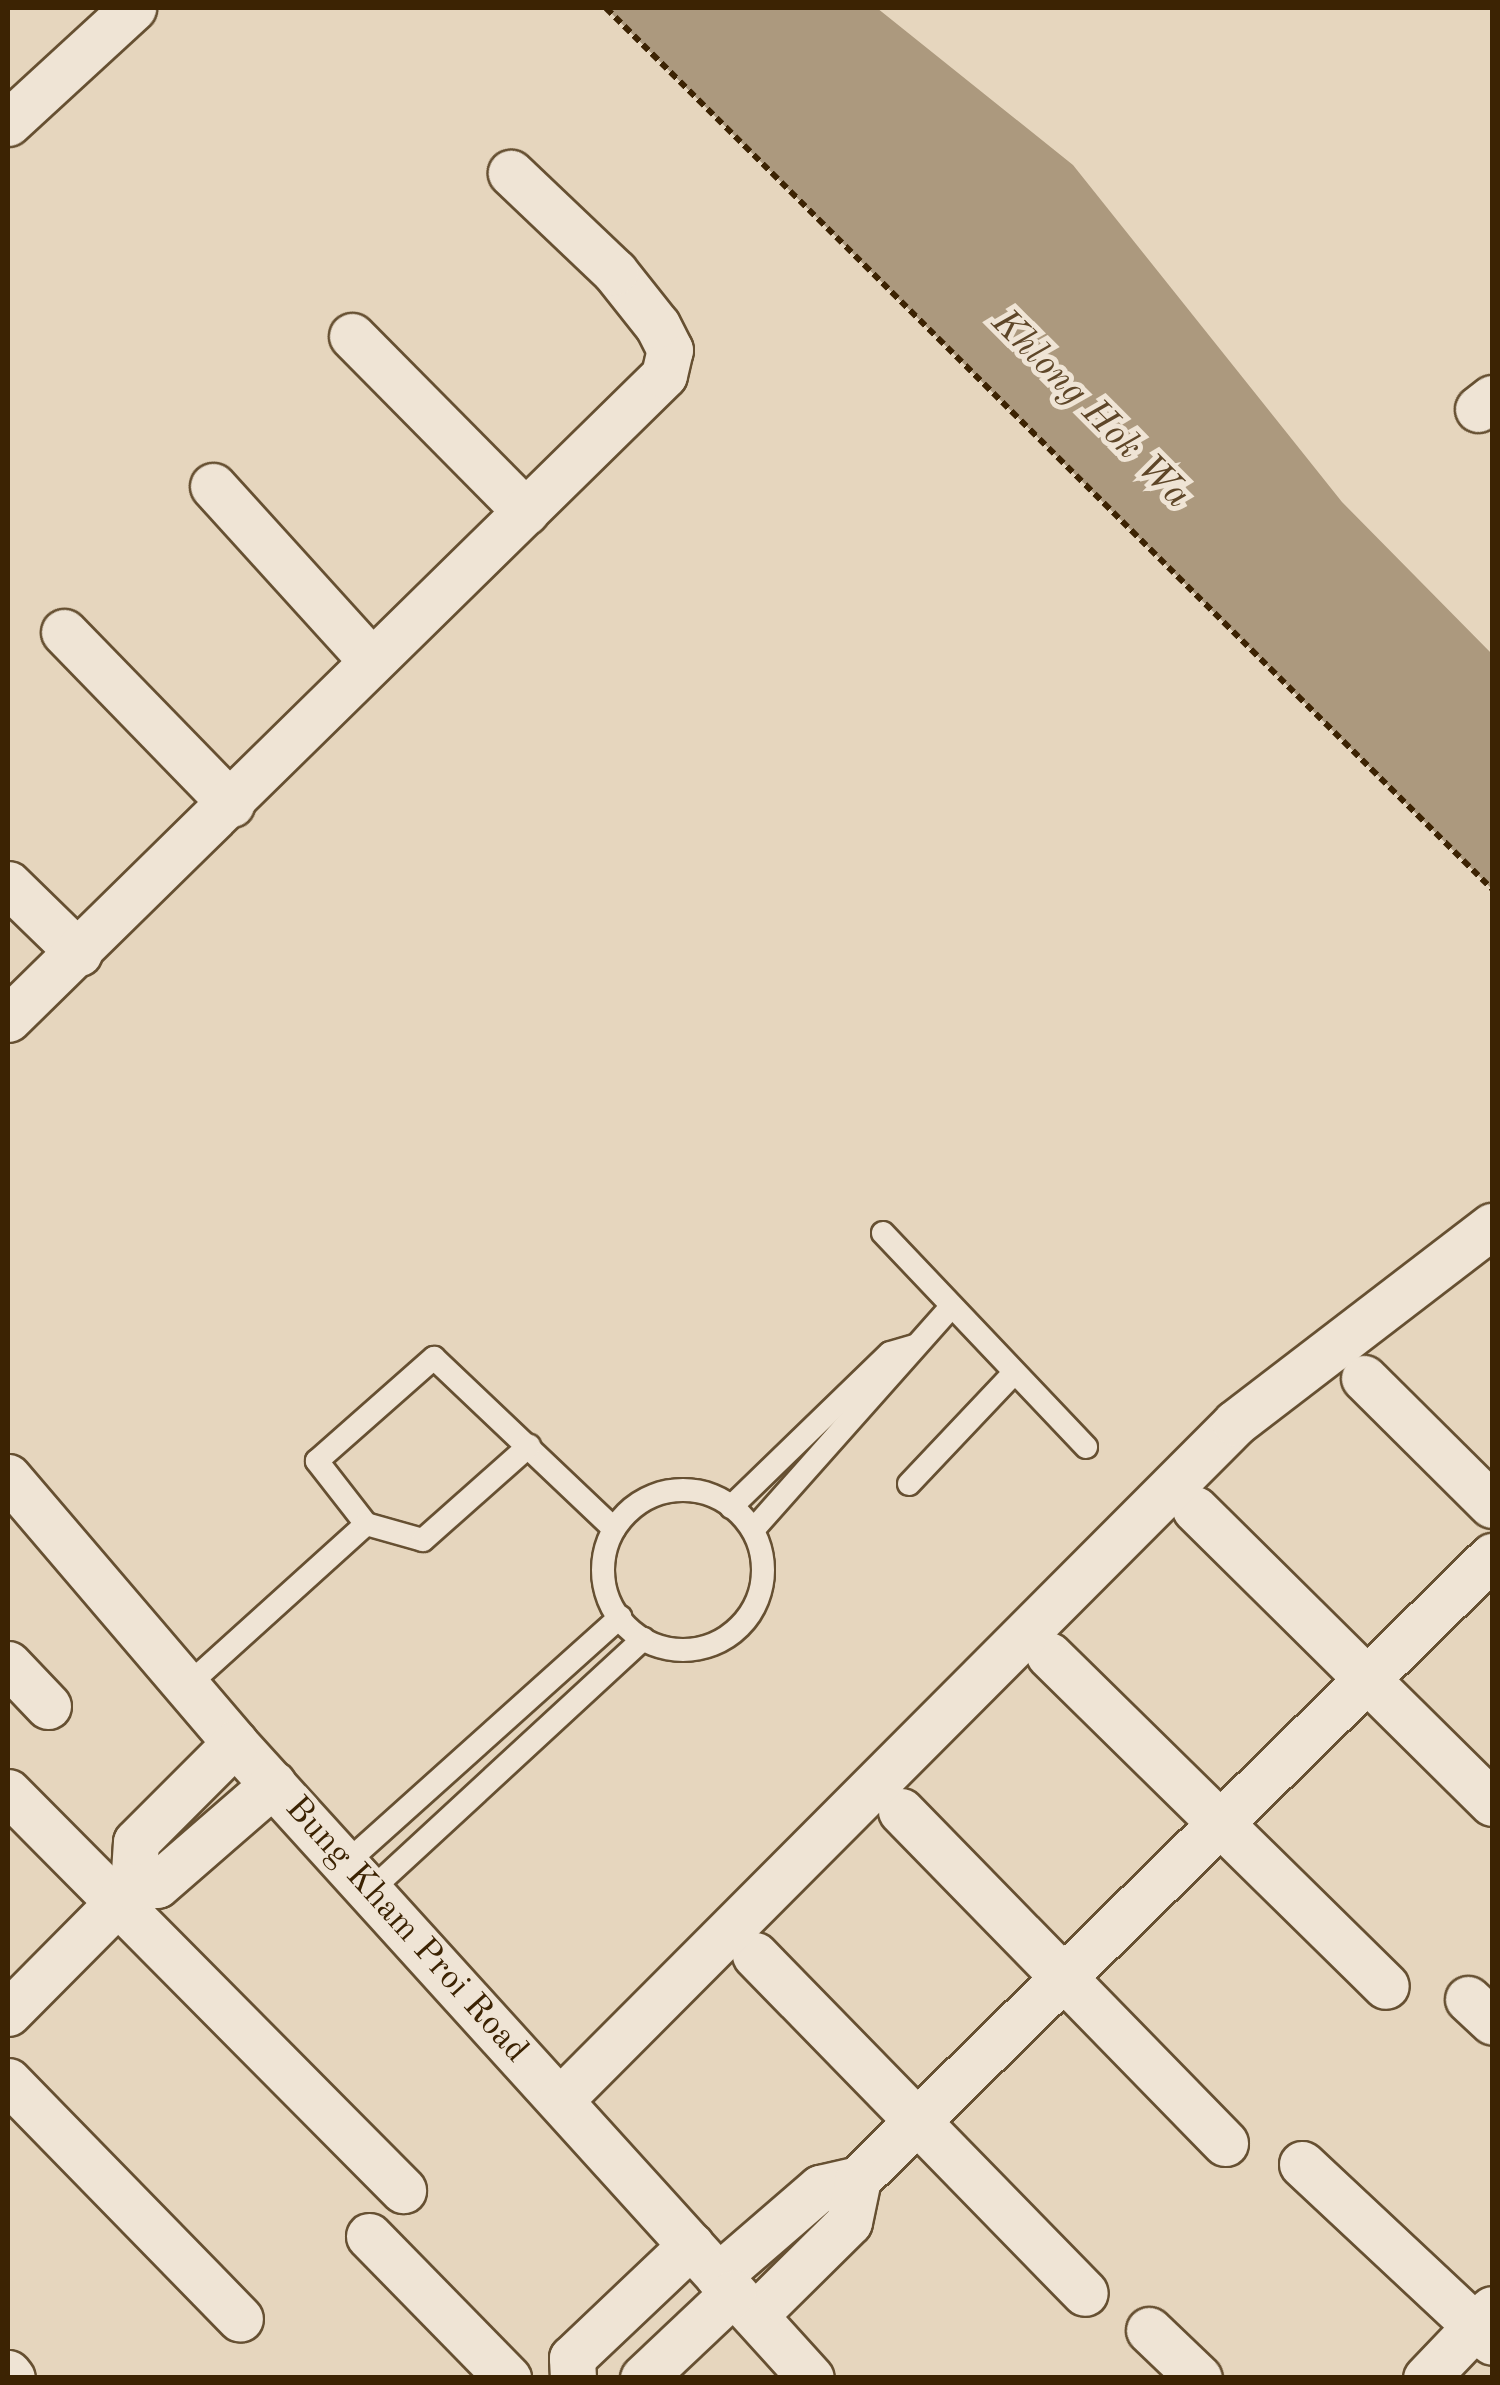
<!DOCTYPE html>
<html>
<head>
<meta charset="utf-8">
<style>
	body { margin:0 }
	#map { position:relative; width:1500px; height:2385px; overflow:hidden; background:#e6d6be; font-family:"Old Standard TT",serif }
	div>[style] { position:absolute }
	.water>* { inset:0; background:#ac997e }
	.path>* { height:6px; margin-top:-3px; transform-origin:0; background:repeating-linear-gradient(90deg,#3c2303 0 8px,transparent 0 13px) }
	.roads { filter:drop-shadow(2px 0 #665032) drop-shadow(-2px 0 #665032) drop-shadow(0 2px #665032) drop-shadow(0 -2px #665032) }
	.lane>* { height:22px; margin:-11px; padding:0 11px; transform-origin:11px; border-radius:11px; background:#efe4d5 }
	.lane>.ring { margin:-11px; padding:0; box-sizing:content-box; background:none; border:22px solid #efe4d5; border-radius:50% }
	.street>* { height:45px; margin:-22.5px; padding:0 22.5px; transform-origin:22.5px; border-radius:22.5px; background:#efe4d5 }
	span { translate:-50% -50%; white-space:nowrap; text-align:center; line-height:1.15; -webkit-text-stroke:10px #efe4d5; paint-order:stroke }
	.street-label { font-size:35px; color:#3c2303 }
	.water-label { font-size:38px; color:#5e4628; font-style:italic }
	.frame { position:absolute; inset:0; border:10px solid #3c2303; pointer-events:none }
</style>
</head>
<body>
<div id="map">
	<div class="water">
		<i style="clip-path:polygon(606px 8px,877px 8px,1073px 165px,1342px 502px,1492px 654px,1492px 889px)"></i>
	</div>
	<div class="path">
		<i style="left:606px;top:8px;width:1249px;rotate:44.84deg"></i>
	</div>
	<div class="roads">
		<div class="lane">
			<i style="left:883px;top:1233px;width:295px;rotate:46.5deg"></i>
			<i style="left:909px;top:1484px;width:153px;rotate:-46.6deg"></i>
			<i class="ring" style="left:603px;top:1490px;width:138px;height:138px"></i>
			<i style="left:731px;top:1507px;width:221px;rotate:-44.1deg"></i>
			<i style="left:890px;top:1353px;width:25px;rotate:-16deg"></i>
			<i style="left:366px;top:1524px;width:80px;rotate:-127.9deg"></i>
			<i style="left:317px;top:1461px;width:156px;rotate:-41.4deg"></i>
			<i style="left:434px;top:1358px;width:248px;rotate:43.5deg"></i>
			<i style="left:753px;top:1530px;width:298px;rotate:-48.4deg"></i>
			<i style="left:188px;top:1685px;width:240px;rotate:-42.1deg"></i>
			<i style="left:366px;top:1524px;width:59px;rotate:15.7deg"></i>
			<i style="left:423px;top:1540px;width:142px;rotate:-41.6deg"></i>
			<i style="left:345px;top:1864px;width:370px;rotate:-41.9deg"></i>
			<i style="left:370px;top:1891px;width:372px;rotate:-42.7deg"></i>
		</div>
		<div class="street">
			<i style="left:8px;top:123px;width:170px;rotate:-42.6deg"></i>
			<i style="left:352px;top:336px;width:247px;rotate:45.3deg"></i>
			<i style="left:1478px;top:409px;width:18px;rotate:-38deg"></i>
			<i style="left:213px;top:486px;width:235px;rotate:47.8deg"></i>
			<i style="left:64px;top:632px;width:240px;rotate:45.8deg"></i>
			<i style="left:8px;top:884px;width:99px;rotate:44.2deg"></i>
			<i style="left:8px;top:1019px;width:919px;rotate:-44.47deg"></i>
			<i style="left:664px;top:375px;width:26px;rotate:-77deg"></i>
			<i style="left:670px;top:350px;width:28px;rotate:-117deg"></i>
			<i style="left:657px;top:325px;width:68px;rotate:-128.4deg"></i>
			<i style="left:615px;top:272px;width:144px;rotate:-136.4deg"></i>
			<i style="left:1364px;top:1378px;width:180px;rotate:44.8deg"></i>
			<i style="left:8px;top:1477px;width:350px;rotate:49.5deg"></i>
			<i style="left:235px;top:1743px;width:857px;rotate:47.79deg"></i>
			<i style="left:1195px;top:1509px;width:418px;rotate:44.7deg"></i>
			<i style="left:1049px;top:1655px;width:472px;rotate:44.5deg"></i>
			<i style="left:8px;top:1664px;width:58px;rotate:46.4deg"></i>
			<i style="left:8px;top:1792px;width:561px;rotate:45.22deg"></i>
			<i style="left:901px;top:1811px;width:464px;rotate:45.7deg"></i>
			<i style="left:133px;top:1887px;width:24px;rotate:-5deg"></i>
			<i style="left:157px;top:1885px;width:154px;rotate:-41deg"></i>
			<i style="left:755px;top:1955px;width:472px;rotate:45.7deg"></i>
			<i style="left:1468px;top:1999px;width:33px;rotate:43deg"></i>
			<i style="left:8px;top:2013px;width:177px;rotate:-45.2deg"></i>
			<i style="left:133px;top:1887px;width:45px;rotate:-86.2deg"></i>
			<i style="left:136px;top:1842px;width:140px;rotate:-45deg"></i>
			<i style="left:8px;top:2081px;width:332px;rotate:45.7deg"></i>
			<i style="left:560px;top:2100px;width:956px;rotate:-45.08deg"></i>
			<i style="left:1235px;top:1423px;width:324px;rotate:-37.5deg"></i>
			<i style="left:1302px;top:2164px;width:260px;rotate:43.1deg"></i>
			<i style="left:369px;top:2236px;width:199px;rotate:45.6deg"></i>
			<i style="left:718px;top:2276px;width:135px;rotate:-40.8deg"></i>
			<i style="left:820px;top:2188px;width:39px;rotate:-13deg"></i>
			<i style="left:858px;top:2179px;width:889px;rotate:-44.5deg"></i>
			<i style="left:755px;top:2315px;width:132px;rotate:-44.7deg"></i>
			<i style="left:849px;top:2222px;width:44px;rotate:-78.2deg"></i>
			<i style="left:1149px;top:2330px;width:69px;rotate:43.8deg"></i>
			<i style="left:8px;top:2373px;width:6px;rotate:51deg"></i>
			<i style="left:573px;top:2378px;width:20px;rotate:-93deg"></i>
			<i style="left:572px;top:2358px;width:164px;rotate:-43.5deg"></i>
			<i style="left:643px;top:2378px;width:124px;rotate:-43.4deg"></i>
			<i style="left:1426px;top:2378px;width:95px;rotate:-46.3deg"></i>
		</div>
	</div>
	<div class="street-label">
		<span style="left:406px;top:1930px;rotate:48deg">Bung Kham Proi Road</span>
	</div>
	<div class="water-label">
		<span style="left:1090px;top:410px;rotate:45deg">Khlong Hok Wa</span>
	</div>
	<div class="frame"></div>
</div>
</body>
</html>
